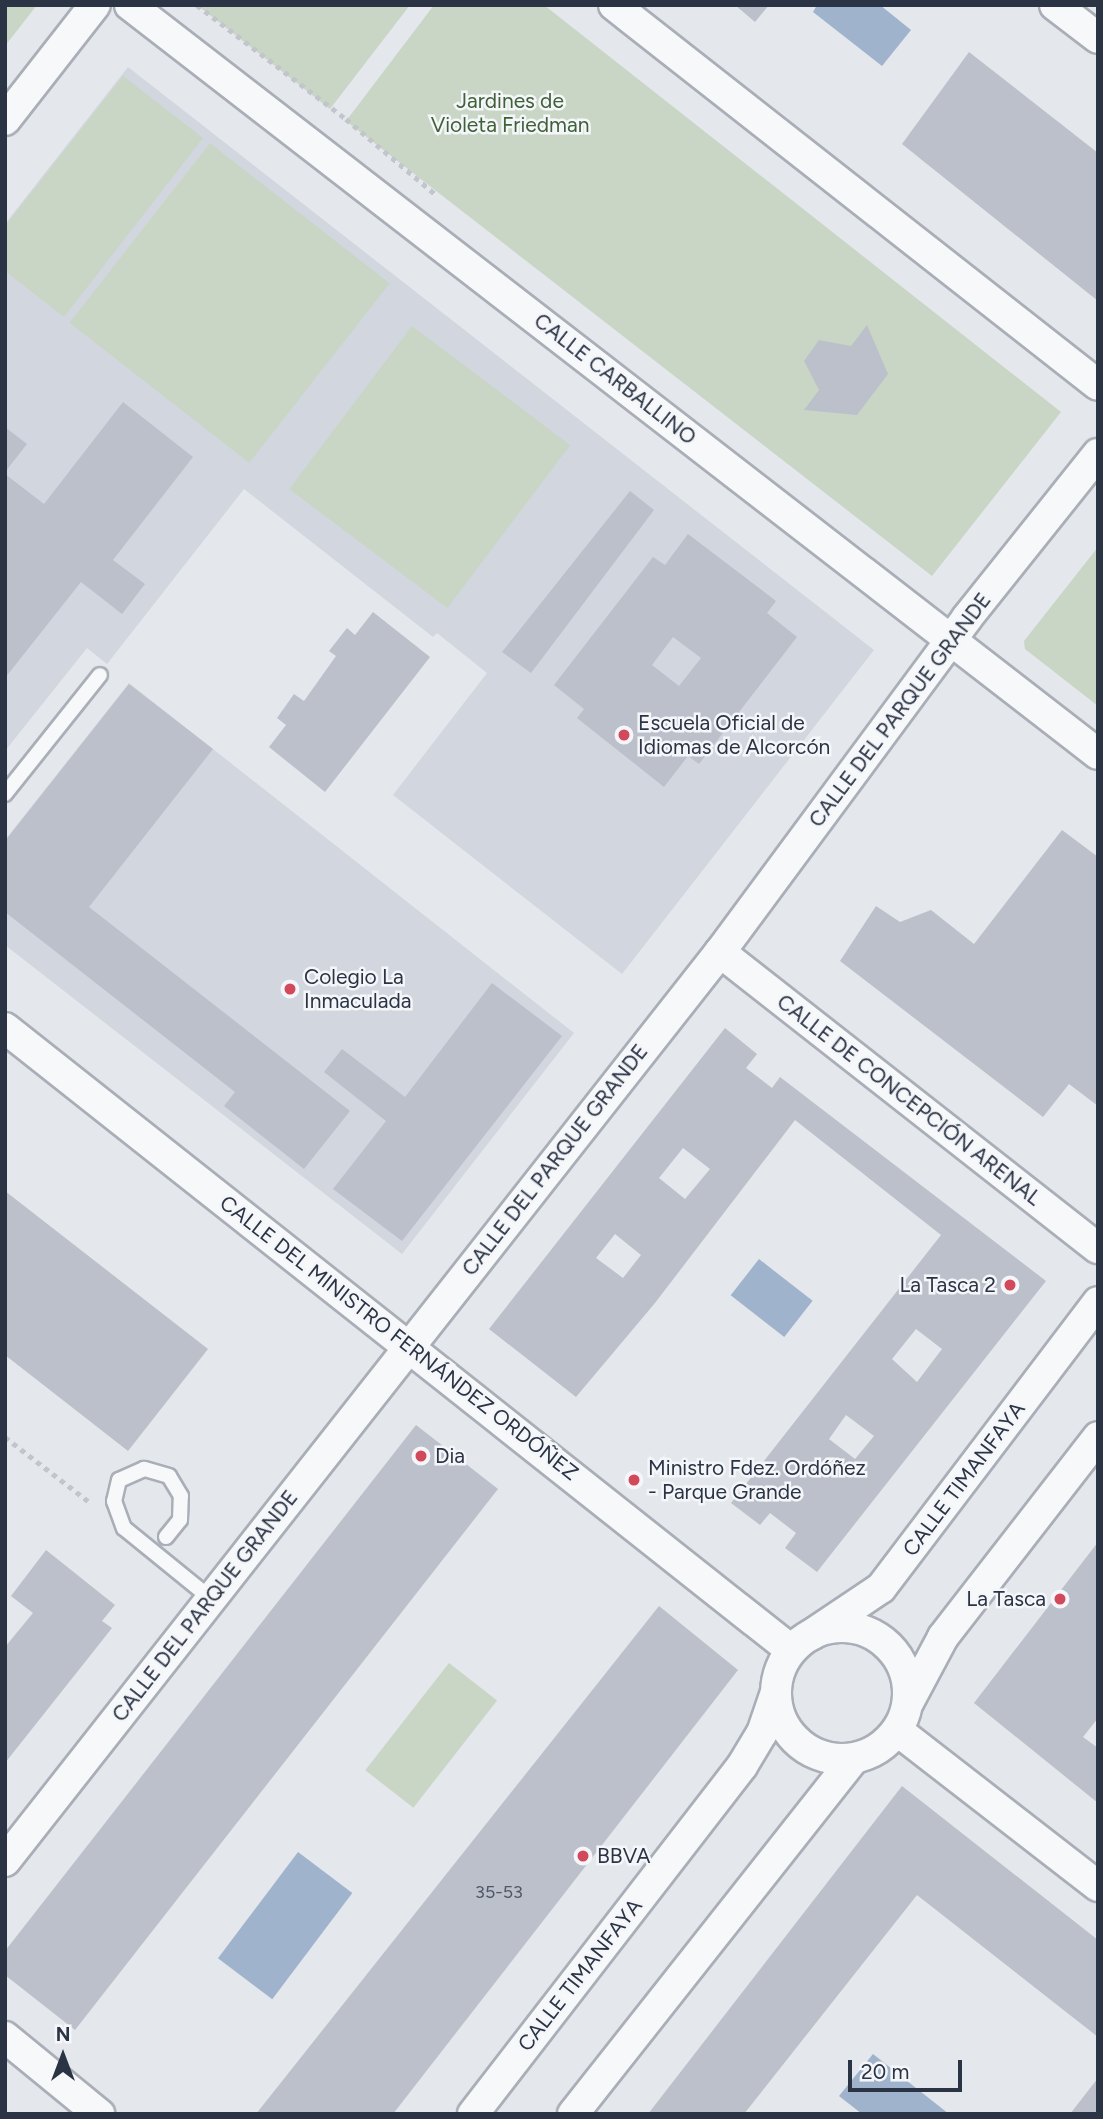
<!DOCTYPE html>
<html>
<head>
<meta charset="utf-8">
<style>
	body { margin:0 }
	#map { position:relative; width:1103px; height:2119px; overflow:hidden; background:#e4e7ec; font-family:Figtree,sans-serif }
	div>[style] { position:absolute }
	.built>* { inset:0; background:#d2d6de }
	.green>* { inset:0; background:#c9d6c5; transform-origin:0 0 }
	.water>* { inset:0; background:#9fb4cc; transform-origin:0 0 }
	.building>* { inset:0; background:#bbc0ca }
	.path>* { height:4.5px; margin-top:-2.25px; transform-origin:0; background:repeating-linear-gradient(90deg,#c2c5cb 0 5px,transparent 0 10px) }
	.roads { filter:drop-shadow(2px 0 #a9aeb7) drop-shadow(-2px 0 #a9aeb7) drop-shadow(0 2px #a9aeb7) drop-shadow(0 -2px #a9aeb7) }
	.lane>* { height:14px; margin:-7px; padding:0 7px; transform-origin:7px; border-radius:7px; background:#f7f8fa }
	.street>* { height:30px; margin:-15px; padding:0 15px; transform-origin:15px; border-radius:15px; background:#f7f8fa }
	.street>.ring { margin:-15px; padding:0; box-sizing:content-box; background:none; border:30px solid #f7f8fa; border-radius:50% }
	.dots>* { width:19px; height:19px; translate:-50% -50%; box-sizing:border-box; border:4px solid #f4f6f9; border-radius:50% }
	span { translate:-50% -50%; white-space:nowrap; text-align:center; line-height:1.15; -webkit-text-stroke:5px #f4f6f9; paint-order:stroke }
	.number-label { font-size:18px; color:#4f5766 }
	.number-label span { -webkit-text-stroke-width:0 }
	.park-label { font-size:21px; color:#3f6138 }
	.street-label { font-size:21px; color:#2b3445 }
	.poi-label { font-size:21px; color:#2b3445 }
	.left { translate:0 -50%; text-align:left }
	.right { translate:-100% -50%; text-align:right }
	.frame { position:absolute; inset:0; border:7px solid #2b3445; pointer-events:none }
	.north { position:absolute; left:28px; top:2021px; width:70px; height:70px; -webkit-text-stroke:5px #f4f6f9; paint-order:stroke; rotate:0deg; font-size:19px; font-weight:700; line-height:28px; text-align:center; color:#2b3445 }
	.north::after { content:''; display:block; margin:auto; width:24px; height:32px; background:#2b3445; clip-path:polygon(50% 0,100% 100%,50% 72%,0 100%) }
	.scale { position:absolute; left:848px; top:2060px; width:114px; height:32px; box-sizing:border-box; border:4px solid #2b3445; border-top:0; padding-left:9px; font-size:21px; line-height:24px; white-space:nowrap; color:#2b3445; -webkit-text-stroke:5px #f4f6f9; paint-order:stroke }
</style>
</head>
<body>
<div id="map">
	<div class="built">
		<i style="clip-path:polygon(128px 67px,874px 650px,622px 974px,393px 795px,487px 673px,437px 633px,433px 637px,244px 489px,107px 664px,87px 648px,5px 751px,5px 224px)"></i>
		<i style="clip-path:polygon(129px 683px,574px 1033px,402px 1254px,5px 945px,5px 840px)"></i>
	</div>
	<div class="green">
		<i style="clip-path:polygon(5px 5px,37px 5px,5px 46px)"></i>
		<i style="clip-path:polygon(197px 5px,410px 5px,330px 109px)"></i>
		<i style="clip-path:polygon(434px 5px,544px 5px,1061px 412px,932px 576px,346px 121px)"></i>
		<i style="clip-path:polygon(123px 76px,203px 138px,64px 317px,5px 271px,5px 226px)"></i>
		<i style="left:210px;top:143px;width:228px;height:228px;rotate:38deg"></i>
		<i style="left:412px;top:326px;width:198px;height:204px;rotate:37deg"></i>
		<i style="clip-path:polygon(1098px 547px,1098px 706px,1025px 649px,1024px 641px)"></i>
		<i style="left:449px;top:1663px;width:61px;height:136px;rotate:38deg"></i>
	</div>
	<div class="water">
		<i style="clip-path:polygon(817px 5px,880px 5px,911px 30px,882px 66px,813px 12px)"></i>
		<i style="left:759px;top:1259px;width:68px;height:46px;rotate:38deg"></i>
		<i style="left:298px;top:1852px;width:68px;height:133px;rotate:37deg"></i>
		<i style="clip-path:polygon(873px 2054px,949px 2114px,862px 2114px,839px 2096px)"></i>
	</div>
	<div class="building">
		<i style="clip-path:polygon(735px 5px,769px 5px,755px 22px)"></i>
		<i style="clip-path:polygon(969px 52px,1098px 153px,1098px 301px,902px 144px)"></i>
		<i style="clip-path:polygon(867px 325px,888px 374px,857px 415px,804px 410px,819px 390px,804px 361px,819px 340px,851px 346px)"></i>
		<i style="clip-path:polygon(123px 402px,193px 457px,113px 560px,145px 584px,122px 614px,81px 582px,5px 678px,5px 474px,44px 504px)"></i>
		<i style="clip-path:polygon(5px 427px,27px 444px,5px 472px)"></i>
		<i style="clip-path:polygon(630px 491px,654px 510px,531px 673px,502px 652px)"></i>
		<i style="clip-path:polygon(evenodd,688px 534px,776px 601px,767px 613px,797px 637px,699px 764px,688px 756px,664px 787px,577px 718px,584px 709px,554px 685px,653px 557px,665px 565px,688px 534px,673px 637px,701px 658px,679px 686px,652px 665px,673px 637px)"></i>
		<i style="clip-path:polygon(373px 612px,430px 657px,325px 792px,269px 747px,286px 725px,277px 718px,294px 694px,304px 701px,336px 656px,329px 651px,347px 628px,355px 635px)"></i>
		<i style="clip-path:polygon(129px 684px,213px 749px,89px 907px,350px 1111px,304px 1169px,224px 1106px,235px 1092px,5px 912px,5px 841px)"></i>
		<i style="clip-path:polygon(1062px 830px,1098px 857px,1098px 1106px,1069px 1084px,1043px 1117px,840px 961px,876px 906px,900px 922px,931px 910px,974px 944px)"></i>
		<i style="clip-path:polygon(492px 983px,562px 1036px,402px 1241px,333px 1189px,386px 1121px,324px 1072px,342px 1049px,405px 1097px)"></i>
		<i style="clip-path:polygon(evenodd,725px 1028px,757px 1054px,746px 1068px,772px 1088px,780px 1077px,1046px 1281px,817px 1572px,785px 1548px,796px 1533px,770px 1513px,760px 1525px,731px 1503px,941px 1235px,795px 1120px,655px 1303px,576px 1397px,489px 1329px,725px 1028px,683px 1148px,710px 1169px,685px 1199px,659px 1178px,683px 1148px,725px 1028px,615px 1234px,641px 1255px,623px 1278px,596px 1258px,615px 1234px,725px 1028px,916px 1329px,942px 1349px,917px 1382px,892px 1359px,916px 1329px,725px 1028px,846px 1415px,874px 1436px,855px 1459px,829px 1439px,846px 1415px)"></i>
		<i style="clip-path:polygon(5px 1191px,208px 1349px,128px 1451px,5px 1355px)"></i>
		<i style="clip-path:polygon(416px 1425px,498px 1489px,75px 2030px,5px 1975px,5px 1951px)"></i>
		<i style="clip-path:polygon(1098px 1542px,1098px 1718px,1083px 1737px,1098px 1748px,1098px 1803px,974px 1703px)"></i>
		<i style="clip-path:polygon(46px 1550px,115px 1605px,102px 1621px,112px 1628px,5px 1763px,5px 1647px,33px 1613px,11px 1596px)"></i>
		<i style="clip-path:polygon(659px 1606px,738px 1670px,393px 2114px,256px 2114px)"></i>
		<i style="clip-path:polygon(902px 1786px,1098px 1940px,1098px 2037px,917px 1895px,744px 2114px,648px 2114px)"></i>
		<i style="clip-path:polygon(1098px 2078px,1098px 2114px,1070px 2114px)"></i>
	</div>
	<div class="path">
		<i style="left:197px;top:5px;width:188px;rotate:37.4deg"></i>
		<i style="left:346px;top:119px;width:116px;rotate:40.1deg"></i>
		<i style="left:5px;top:1437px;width:105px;rotate:37.6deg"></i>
	</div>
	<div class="roads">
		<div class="lane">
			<i style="left:5px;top:794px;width:152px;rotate:-51.4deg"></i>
			<i style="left:166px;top:1537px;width:22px;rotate:-51deg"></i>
			<i style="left:180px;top:1520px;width:24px;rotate:-88deg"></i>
			<i style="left:181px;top:1496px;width:23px;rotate:-121deg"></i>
			<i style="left:169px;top:1476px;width:26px;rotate:-164deg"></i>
			<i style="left:144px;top:1469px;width:27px;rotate:156deg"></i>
			<i style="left:119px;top:1480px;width:22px;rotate:103deg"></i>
			<i style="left:114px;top:1501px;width:29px;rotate:70deg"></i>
			<i style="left:124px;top:1528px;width:111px;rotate:39.1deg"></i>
		</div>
		<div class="street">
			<i style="left:130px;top:5px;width:1224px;rotate:37.73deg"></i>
			<i style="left:614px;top:5px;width:615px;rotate:38.14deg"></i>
			<i style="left:1055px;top:5px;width:54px;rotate:37.5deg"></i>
			<i style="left:5px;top:120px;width:146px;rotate:-52deg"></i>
			<i style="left:720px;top:952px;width:480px;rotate:38.1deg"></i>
			<i style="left:5px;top:1028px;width:1002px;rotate:38.36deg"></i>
			<i class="ring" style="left:776px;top:1627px;width:102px;height:102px"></i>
			<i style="left:811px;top:1635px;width:84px;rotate:-33.9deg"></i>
			<i style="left:881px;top:1588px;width:359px;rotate:-52.8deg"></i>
			<i style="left:909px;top:1701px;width:72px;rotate:-62deg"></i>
			<i style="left:943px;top:1637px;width:253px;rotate:-52.2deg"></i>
			<i style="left:898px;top:1731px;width:253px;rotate:37.8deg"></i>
			<i style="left:5px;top:1861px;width:1157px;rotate:-51.81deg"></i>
			<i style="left:720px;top:952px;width:415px;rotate:-53.5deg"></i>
			<i style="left:967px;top:618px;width:210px;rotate:-51.4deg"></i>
			<i style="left:5px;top:2037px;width:122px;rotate:39.3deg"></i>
			<i style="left:473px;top:2114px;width:440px;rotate:-52.3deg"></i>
			<i style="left:742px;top:1766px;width:39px;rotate:-59deg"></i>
			<i style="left:762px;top:1733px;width:40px;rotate:-71.1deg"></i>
			<i style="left:573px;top:2114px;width:452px;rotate:-51.7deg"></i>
		</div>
	</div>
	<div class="dots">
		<i style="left:624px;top:735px;background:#d1495b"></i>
		<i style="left:290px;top:989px;background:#d1495b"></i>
		<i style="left:1010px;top:1285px;background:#d1495b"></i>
		<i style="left:421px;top:1456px;background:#d1495b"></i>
		<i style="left:634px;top:1480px;background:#d1495b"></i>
		<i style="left:1060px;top:1599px;background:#d1495b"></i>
		<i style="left:583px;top:1856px;background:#d1495b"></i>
	</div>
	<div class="number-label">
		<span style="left:499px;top:1892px">35-53</span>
	</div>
	<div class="park-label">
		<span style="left:510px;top:113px">Jardines de<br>Violeta Friedman</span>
	</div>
	<div class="street-label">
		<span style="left:615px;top:379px;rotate:38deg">CALLE CARBALLINO</span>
		<span style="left:900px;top:710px;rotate:-53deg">CALLE DEL PARQUE GRANDE</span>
		<span style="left:909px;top:1100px;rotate:38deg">CALLE DE CONCEPCIÓN ARENAL</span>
		<span style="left:555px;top:1160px;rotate:-52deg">CALLE DEL PARQUE GRANDE</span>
		<span style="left:399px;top:1338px;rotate:38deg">CALLE DEL MINISTRO FERNÁNDEZ ORDÓÑEZ</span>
		<span style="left:964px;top:1479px;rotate:-53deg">CALLE TIMANFAYA</span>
		<span style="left:205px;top:1606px;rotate:-52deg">CALLE DEL PARQUE GRANDE</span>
		<span style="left:580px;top:1975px;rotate:-52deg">CALLE TIMANFAYA</span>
	</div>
	<div class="poi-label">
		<span class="left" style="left:638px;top:735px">Escuela Oficial de<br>Idiomas de Alcorcón</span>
		<span class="left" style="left:304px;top:989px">Colegio La<br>Inmaculada</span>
		<span class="right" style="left:996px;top:1285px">La Tasca 2</span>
		<span class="left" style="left:435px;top:1456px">Dia</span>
		<span class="left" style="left:648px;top:1480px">Ministro Fdez. Ordóñez<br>- Parque Grande</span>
		<span class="right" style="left:1046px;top:1599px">La Tasca</span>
		<span class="left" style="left:597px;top:1856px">BBVA</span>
	</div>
	<div class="frame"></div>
	<div class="north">N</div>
	<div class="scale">20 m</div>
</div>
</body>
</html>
